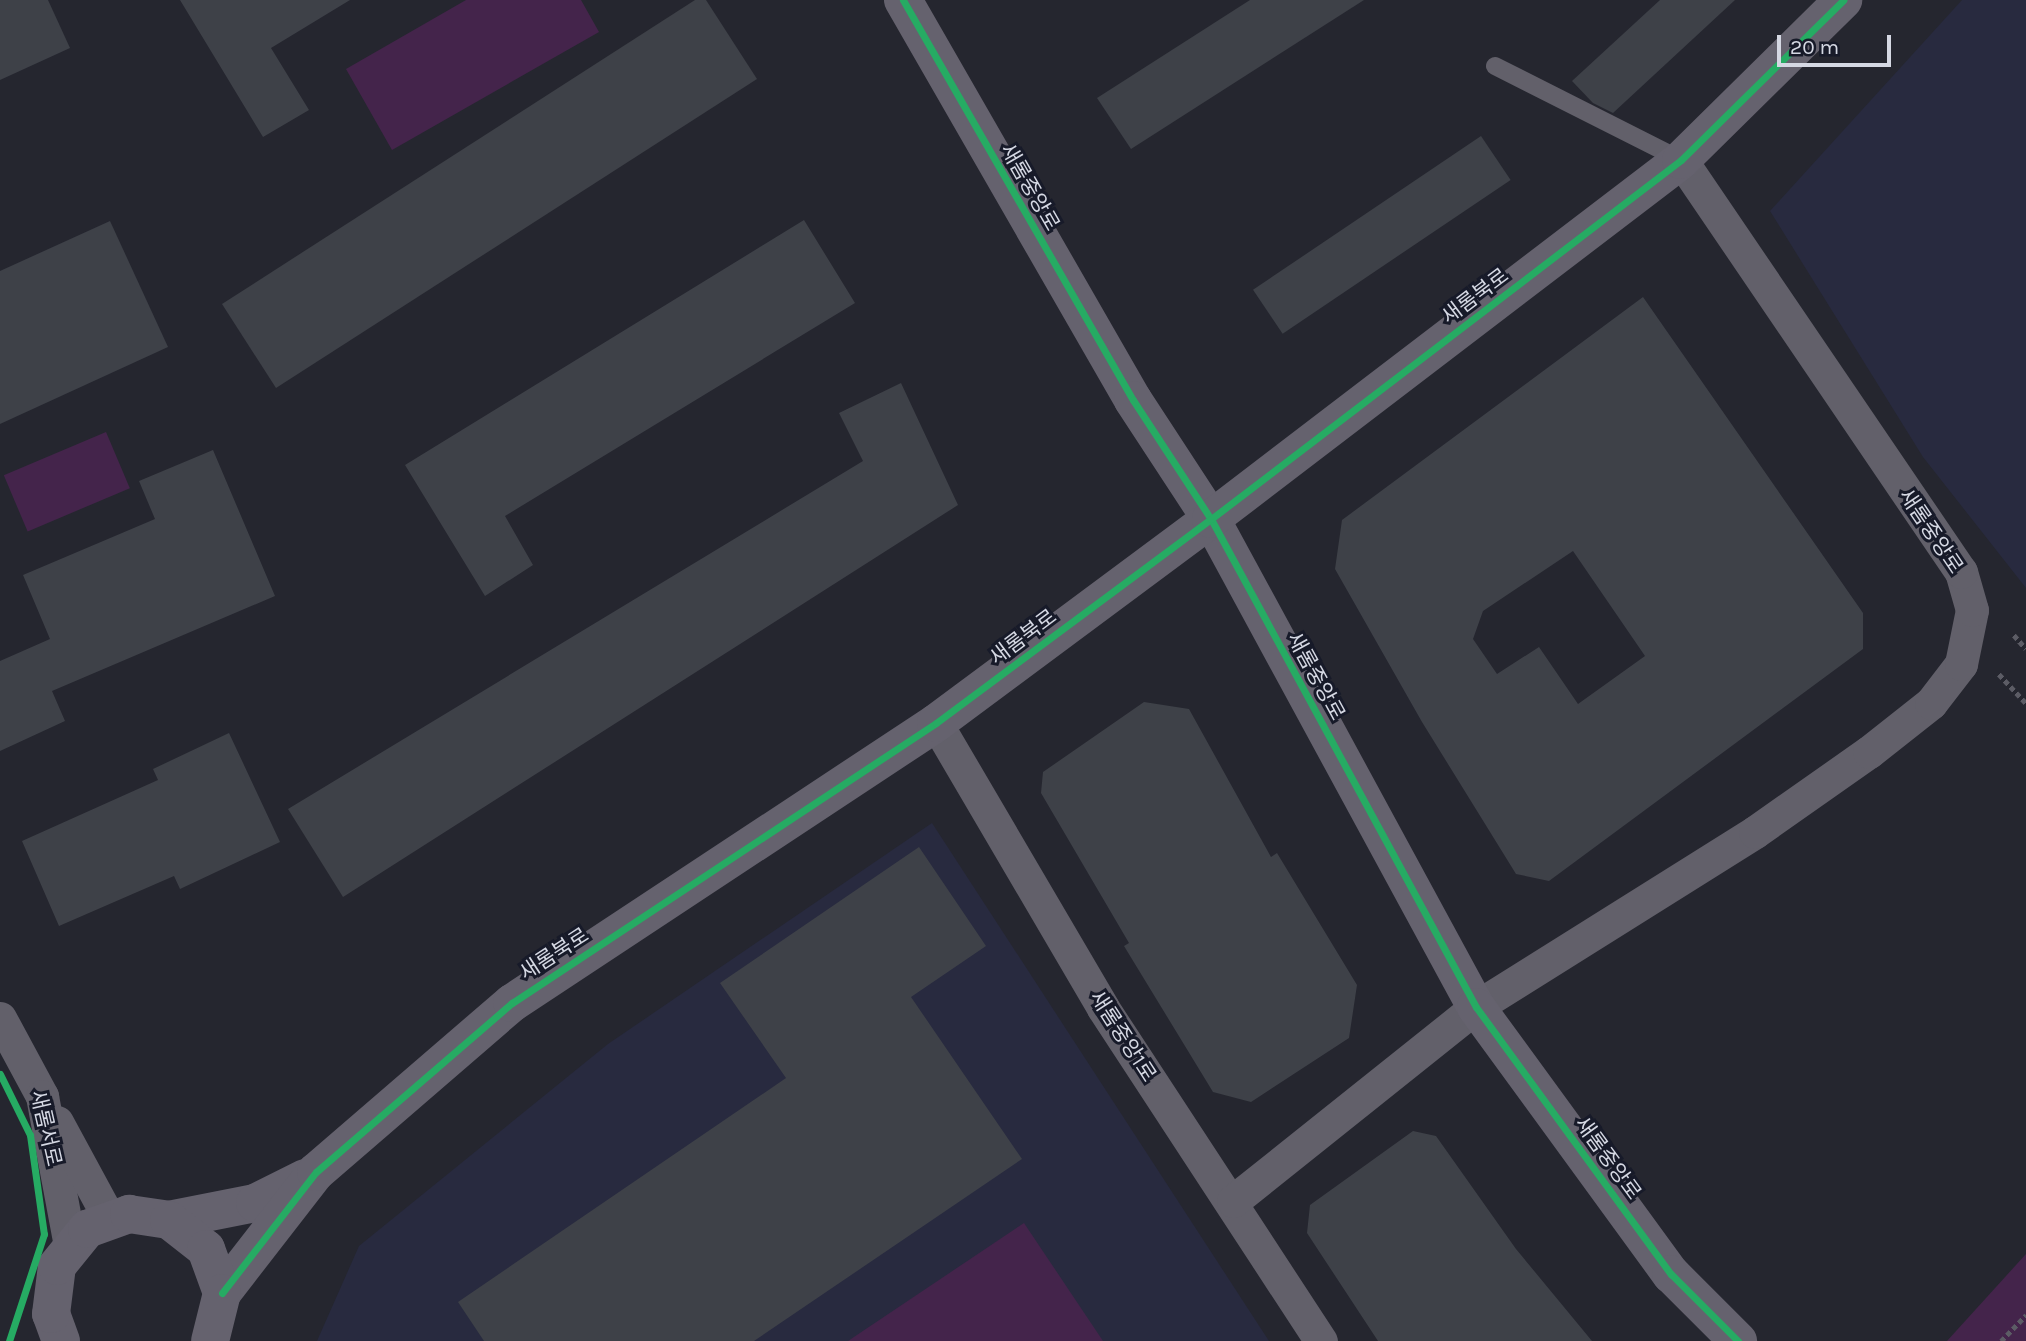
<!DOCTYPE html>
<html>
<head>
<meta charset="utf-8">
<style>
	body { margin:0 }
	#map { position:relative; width:2026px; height:1341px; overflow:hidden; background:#25262f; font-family:Karla,"Noto Sans KR",sans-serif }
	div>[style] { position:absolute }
	.built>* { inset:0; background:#282a3f }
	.green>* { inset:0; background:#44244b; transform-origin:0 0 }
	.building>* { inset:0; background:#3e4148; transform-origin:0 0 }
	.path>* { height:4.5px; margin-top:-2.25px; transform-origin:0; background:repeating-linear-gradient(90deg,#5c5c65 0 5px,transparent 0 8.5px) }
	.lane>* { height:18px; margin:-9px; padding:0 9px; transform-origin:9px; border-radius:9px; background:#62606a }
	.street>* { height:33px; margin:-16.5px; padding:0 16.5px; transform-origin:16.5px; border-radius:16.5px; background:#62606a }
	.secondary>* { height:38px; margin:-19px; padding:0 19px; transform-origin:19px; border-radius:19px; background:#65626e }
	.cycleway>* { height:7px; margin:-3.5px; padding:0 3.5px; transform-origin:3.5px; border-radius:3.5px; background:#26ab63 }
	span { translate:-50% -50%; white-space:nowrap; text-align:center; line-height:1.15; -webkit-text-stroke:6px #171a29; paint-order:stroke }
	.street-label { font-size:21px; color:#d5d8e3 }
	.scale { position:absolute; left:1777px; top:35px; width:114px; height:32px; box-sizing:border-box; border:4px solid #d5d8e3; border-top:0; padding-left:9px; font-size:21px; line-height:24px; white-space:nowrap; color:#d5d8e3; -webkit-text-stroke:5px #171a29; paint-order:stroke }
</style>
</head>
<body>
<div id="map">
	<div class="built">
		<i style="clip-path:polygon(1962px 0,2026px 0,2026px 588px,1923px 457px,1770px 211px)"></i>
		<i style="clip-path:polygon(932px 823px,1269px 1341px,317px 1341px,359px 1246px,608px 1044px)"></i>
	</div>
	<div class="green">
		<i style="clip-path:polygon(466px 0,581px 0,599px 32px,392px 150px,346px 69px)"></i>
		<i style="left:106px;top:432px;width:61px;height:111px;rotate:67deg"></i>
		<i style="clip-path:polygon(1024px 1223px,1103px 1341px,848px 1341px)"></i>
		<i style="clip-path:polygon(2026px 1254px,2026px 1341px,1947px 1341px)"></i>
	</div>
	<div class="building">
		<i style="clip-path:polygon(0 0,48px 0,70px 48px,0 80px)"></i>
		<i style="clip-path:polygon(180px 0,350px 0,271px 48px,309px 110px,263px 137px)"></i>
		<i style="clip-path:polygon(695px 0,706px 0,757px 79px,276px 388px,222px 304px)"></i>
		<i style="clip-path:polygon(1250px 0,1364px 0,1131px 149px,1097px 98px)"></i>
		<i style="clip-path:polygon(1660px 0,1735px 0,1613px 113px,1593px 103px,1572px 81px)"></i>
		<i style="left:1481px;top:136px;width:53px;height:275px;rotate:56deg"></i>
		<i style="clip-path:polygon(804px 220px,855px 303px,505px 516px,533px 565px,485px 596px,405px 465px)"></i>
		<i style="clip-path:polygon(110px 221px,168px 347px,0 424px,0 271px)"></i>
		<i style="clip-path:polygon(evenodd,1643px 297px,1863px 613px,1863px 649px,1549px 881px,1516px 874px,1422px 722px,1335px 569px,1342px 520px,1643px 297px,1573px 551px,1645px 656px,1578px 704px,1539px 647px,1497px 674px,1473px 639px,1483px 611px,1573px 551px)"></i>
		<i style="clip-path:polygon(901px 383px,958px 505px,343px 897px,288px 809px,863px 461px,839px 413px)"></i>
		<i style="clip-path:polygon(213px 450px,275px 596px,52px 691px,65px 721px,0 751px,0 661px,50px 639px,23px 575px,155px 519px,139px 481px)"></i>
		<i style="clip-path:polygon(1144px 702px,1189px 709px,1271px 857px,1277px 853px,1357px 985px,1349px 1038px,1251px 1102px,1213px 1092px,1124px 946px,1129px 943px,1041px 793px,1043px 772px)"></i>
		<i style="clip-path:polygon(229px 733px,280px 842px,180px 889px,174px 876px,59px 926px,22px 841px,158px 780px,153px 769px)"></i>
		<i style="clip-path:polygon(919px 847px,986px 946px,911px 997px,1022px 1159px,754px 1341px,484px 1341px,458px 1302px,786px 1078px,720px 983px)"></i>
		<i style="clip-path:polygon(1413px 1131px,1436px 1136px,1516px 1249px,1592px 1341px,1378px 1341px,1307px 1233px,1310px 1205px)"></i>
	</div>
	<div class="path">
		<i style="left:2014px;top:635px;width:18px;rotate:49deg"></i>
		<i style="left:1999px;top:674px;width:40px;rotate:47deg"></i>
		<i style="left:2001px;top:1341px;width:36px;rotate:-46deg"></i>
	</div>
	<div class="lane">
		<i style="left:1495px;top:66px;width:208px;rotate:26.8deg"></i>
	</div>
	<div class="street">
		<i style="left:936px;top:723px;width:330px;rotate:59.6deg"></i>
		<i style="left:1103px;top:1008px;width:398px;rotate:56.8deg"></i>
		<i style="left:0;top:1018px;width:89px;rotate:61.7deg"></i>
		<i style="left:42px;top:1096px;width:153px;rotate:79.4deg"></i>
		<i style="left:57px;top:1122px;width:109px;rotate:61.6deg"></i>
		<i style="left:1233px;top:1201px;width:311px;rotate:-38.6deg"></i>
		<i style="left:1476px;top:1007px;width:329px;rotate:-32.1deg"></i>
		<i style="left:1755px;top:832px;width:139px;rotate:-35.1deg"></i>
		<i style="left:1869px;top:752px;width:79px;rotate:-38.3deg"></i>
		<i style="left:1931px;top:703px;width:49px;rotate:-52.4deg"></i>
		<i style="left:1961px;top:664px;width:55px;rotate:-78.5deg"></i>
		<i style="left:1972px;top:610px;width:40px;rotate:-106deg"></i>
		<i style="left:1961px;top:572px;width:498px;rotate:-124.2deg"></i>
	</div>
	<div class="secondary">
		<i style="left:903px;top:0;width:461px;rotate:60.1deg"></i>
		<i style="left:1133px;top:400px;width:142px;rotate:56.8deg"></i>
		<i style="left:1211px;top:519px;width:555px;rotate:61.5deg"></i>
		<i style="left:1476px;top:1007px;width:331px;rotate:53.9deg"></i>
		<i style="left:1671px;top:1274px;width:95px;rotate:45deg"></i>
		<i style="left:169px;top:1220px;width:88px;rotate:-11.2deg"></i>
		<i style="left:255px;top:1203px;width:56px;rotate:-26.6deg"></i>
		<i style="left:222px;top:1293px;width:153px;rotate:-52.2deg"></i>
		<i style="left:316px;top:1172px;width:259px;rotate:-40.8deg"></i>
		<i style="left:512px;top:1003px;width:508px;rotate:-33.44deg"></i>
		<i style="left:936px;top:723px;width:342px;rotate:-36.6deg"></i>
		<i style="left:1211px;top:519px;width:591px;rotate:-37.37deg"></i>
		<i style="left:1681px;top:160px;width:228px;rotate:-44.6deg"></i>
		<i style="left:61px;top:1341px;width:29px;rotate:-110deg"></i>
		<i style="left:51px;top:1314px;width:48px;rotate:-82.9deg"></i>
		<i style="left:57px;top:1266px;width:48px;rotate:-51deg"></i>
		<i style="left:87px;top:1229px;width:45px;rotate:-19.7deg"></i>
		<i style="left:129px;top:1214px;width:40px;rotate:8.5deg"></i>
		<i style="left:169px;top:1220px;width:47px;rotate:38.1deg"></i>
		<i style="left:206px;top:1249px;width:47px;rotate:70deg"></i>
		<i style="left:222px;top:1293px;width:49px;rotate:104deg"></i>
	</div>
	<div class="cycleway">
		<i style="left:903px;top:0;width:461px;rotate:60.1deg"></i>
		<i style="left:1133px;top:400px;width:142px;rotate:56.8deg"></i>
		<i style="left:1211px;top:519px;width:555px;rotate:61.5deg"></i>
		<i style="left:1476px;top:1007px;width:331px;rotate:53.9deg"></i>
		<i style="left:1671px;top:1274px;width:95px;rotate:45deg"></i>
		<i style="left:0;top:1074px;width:68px;rotate:63.8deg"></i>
		<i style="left:30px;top:1135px;width:100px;rotate:82deg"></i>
		<i style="left:44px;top:1234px;width:113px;rotate:108.1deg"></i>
		<i style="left:222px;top:1293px;width:153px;rotate:-52.2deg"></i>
		<i style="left:316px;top:1172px;width:259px;rotate:-40.8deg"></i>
		<i style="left:512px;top:1003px;width:508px;rotate:-33.44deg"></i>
		<i style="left:936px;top:723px;width:342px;rotate:-36.6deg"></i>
		<i style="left:1211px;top:519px;width:591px;rotate:-37.37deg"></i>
		<i style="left:1681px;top:160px;width:228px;rotate:-44.6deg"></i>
	</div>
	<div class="street-label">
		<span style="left:1030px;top:187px;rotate:60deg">새롬중앙로</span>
		<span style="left:1475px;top:296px;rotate:-37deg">새롬북로</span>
		<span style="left:1931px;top:531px;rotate:56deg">새롬중앙로</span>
		<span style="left:1023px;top:637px;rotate:-37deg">새롬북로</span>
		<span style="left:1316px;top:676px;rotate:61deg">새롬중앙로</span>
		<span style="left:554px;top:954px;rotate:-33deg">새롬북로</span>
		<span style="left:1123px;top:1036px;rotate:57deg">새롬중앙1로</span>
		<span style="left:46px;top:1128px;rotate:77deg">새롬서로</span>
		<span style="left:1608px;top:1158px;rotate:54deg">새롬중앙로</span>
	</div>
	<div class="scale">20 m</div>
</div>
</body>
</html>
